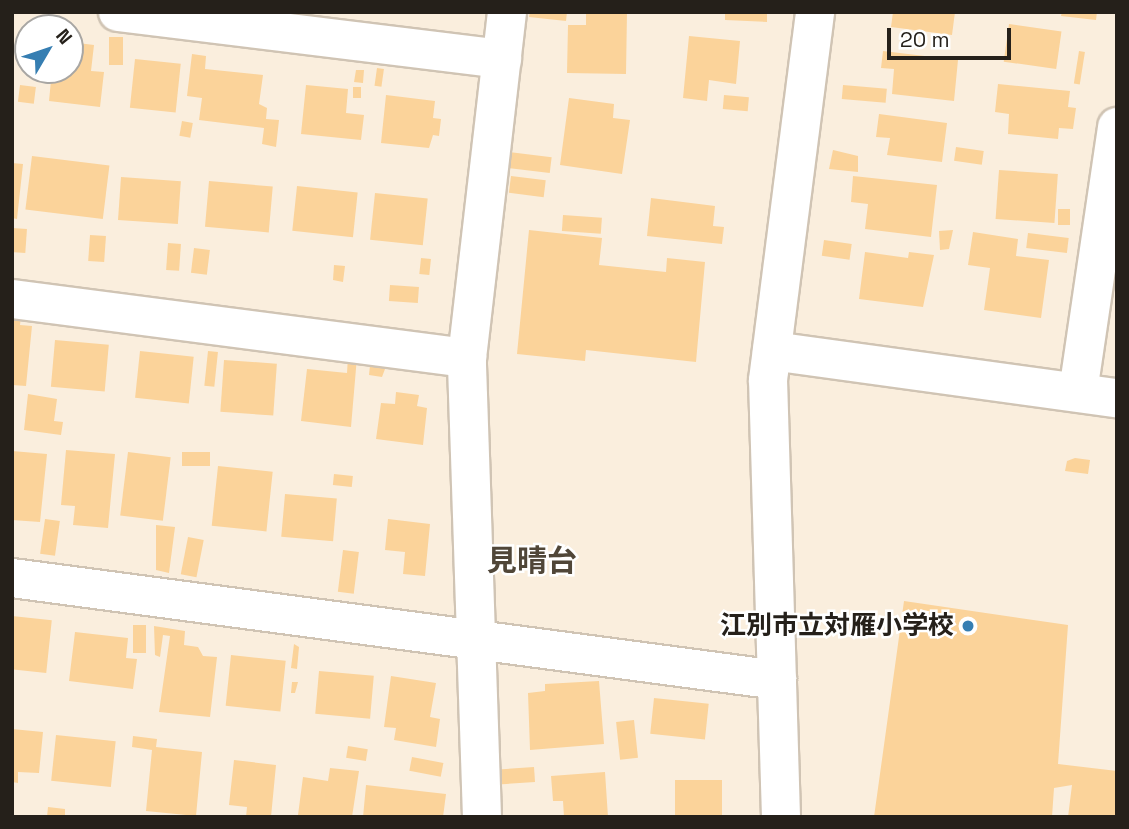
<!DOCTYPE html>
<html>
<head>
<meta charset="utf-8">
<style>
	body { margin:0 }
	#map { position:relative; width:1129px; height:829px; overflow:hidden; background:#faeedd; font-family:"Space Grotesk","Noto Sans JP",sans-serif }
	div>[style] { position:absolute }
	.building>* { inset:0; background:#fbd39a; transform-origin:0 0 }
	.roads { filter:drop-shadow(2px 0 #d0c4b4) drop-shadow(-2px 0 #d0c4b4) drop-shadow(0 2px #d0c4b4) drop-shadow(0 -2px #d0c4b4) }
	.street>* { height:38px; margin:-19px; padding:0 19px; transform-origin:19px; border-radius:19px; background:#fff }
	.dots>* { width:19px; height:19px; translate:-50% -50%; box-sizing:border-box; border:4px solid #fff; border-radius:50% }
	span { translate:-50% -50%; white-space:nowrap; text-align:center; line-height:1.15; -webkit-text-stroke:5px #fff; paint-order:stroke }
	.poi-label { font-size:26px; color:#25201a; font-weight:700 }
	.right { translate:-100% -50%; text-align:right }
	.quarter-label { font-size:30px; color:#504638; font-weight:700 }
	.frame { position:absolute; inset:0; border:14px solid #25201a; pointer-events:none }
	.north { position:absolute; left:14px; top:14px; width:70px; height:70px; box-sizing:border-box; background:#fff; border:2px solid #a8a6a3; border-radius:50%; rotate:51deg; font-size:19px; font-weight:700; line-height:28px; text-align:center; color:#25201a }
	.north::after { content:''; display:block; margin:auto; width:24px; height:32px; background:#367eb2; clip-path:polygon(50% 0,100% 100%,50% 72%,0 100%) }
	.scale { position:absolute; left:887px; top:28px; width:124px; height:32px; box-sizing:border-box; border:4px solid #25201a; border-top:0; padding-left:9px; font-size:21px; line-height:24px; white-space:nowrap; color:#25201a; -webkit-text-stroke:5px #fff; paint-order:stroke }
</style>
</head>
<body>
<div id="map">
	<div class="building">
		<i style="clip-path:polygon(530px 12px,567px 12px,566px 21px,529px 17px)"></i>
		<i style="clip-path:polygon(586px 12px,627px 12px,626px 74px,567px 73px,568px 25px,586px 25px)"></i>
		<i style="clip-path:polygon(725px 12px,767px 12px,767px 22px,725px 20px)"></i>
		<i style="clip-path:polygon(893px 12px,955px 12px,952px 35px,891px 27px)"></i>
		<i style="clip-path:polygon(1062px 12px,1097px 12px,1096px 20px,1061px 16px)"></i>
		<i style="left:1009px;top:24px;width:53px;height:38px;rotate:8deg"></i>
		<i style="clip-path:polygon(689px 36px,740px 41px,736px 84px,709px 80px,707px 101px,683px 98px)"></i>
		<i style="left:109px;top:37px;width:14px;height:28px"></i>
		<i style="clip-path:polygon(70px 42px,94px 45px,91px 71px,104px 72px,100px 107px,49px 101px,52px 70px,70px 70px)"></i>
		<i style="clip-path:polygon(883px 51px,958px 60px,954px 101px,892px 94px,894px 69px,881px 68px)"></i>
		<i style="left:1079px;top:51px;width:6px;height:33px;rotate:9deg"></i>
		<i style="clip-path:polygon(192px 54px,206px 56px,205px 69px,263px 75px,259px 104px,267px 108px,266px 119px,279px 120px,276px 147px,262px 144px,264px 128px,199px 120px,202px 98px,187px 96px)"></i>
		<i style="left:135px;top:59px;width:46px;height:49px;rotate:6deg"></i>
		<i style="left:377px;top:68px;width:7px;height:18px;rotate:8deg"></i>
		<i style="clip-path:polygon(356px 70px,364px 70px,363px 83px,354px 82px)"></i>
		<i style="clip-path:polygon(998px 84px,1070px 91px,1068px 107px,1076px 108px,1073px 129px,1059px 128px,1058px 139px,1008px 134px,1009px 114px,995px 112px)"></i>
		<i style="left:20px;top:85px;width:16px;height:17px;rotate:7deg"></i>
		<i style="clip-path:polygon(306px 85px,348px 89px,346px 113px,364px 115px,361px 140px,301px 134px)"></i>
		<i style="left:843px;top:85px;width:44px;height:14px;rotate:5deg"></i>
		<i style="left:353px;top:87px;width:8px;height:11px"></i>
		<i style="clip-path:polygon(386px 95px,435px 101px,433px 118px,441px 119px,439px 136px,433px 135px,429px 148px,381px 143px)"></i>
		<i style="left:724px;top:95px;width:25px;height:14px;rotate:5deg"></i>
		<i style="clip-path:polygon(569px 98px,614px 104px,613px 118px,630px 120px,622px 174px,560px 165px)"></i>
		<i style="clip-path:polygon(879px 114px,947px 123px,942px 162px,887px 155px,890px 138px,876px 137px)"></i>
		<i style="left:182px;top:121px;width:11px;height:15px;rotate:10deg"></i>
		<i style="left:956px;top:147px;width:28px;height:14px;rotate:8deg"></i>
		<i style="clip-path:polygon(833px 150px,858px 156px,858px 172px,829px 169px)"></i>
		<i style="left:509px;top:152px;width:43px;height:16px;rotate:7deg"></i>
		<i style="left:32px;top:156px;width:78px;height:54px;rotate:7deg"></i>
		<i style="clip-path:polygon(12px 163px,23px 164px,17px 219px,12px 218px)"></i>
		<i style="left:999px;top:170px;width:59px;height:49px;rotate:4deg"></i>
		<i style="left:511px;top:176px;width:35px;height:17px;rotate:7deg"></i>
		<i style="clip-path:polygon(853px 176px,937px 185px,931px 237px,865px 229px,868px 204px,851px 202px)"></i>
		<i style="left:121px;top:177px;width:60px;height:43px;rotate:4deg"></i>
		<i style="left:209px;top:181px;width:64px;height:46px;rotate:5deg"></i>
		<i style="left:297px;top:186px;width:61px;height:45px;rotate:6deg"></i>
		<i style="left:375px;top:193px;width:53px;height:47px;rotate:6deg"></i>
		<i style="clip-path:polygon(651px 198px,715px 206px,713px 226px,724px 227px,722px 244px,647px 236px)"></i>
		<i style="left:1058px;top:209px;width:12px;height:16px"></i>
		<i style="left:563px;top:215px;width:39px;height:16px;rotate:4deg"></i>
		<i style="left:12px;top:228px;width:15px;height:24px;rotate:4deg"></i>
		<i style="clip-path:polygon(529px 230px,602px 238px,599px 265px,666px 272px,667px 258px,705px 262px,696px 362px,586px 350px,585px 361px,517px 354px)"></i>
		<i style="clip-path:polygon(953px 230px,949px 249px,940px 250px,939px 231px)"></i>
		<i style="clip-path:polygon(973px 232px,1018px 239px,1016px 256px,1049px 260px,1041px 318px,984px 310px,990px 268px,968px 265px)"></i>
		<i style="left:1028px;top:233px;width:41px;height:15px;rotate:7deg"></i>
		<i style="left:90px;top:235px;width:16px;height:26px;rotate:4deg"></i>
		<i style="left:824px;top:240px;width:28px;height:16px;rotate:8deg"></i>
		<i style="left:168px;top:243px;width:13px;height:27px;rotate:4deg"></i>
		<i style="left:194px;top:248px;width:16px;height:25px;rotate:7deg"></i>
		<i style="clip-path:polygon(865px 252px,908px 258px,909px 252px,934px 255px,923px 307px,859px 299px)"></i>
		<i style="left:421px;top:258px;width:10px;height:16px;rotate:6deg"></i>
		<i style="clip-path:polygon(334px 265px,345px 266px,343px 282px,333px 280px)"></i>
		<i style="left:390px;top:285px;width:29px;height:16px;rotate:4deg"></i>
		<i style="clip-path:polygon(12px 315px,21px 316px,20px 325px,32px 326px,26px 386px,12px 385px)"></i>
		<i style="left:55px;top:340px;width:54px;height:47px;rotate:5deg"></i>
		<i style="left:140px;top:351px;width:54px;height:47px;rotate:6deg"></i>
		<i style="left:208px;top:351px;width:10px;height:35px;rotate:6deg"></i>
		<i style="clip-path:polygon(371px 355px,394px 359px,394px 369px,385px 369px,382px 377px,369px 375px)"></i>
		<i style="clip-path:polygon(348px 356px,357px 357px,351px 427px,301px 421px,307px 369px,347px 373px)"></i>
		<i style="left:224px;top:360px;width:53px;height:52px;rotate:4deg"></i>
		<i style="clip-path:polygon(396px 392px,419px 395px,417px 406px,427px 408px,423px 445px,376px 439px,381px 403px,395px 404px)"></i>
		<i style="clip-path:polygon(28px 394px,57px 399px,54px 421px,63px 422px,61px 435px,24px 430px)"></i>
		<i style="clip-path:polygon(66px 450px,115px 454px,108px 528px,73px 525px,75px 506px,61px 505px)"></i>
		<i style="clip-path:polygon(12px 451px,47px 454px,40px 522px,12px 520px)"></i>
		<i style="left:128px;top:452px;width:43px;height:64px;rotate:7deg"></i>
		<i style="left:182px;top:452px;width:28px;height:14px"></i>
		<i style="clip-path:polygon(1075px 458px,1090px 460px,1088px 474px,1065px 471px,1067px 461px)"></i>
		<i style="left:218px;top:466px;width:55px;height:60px;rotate:6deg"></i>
		<i style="left:334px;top:474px;width:19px;height:11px;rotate:6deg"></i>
		<i style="left:285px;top:494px;width:52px;height:43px;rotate:5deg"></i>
		<i style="left:45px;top:519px;width:15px;height:35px;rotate:8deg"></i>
		<i style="clip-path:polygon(388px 519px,430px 524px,425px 576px,403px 574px,405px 552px,385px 550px)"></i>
		<i style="clip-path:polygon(156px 525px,175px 527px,169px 573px,156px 570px)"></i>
		<i style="left:188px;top:537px;width:16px;height:38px;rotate:11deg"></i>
		<i style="left:343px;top:550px;width:16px;height:42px;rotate:7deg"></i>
		<i style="clip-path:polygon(904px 601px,1068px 625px,1058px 764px,1117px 771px,1117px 817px,1068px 817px,1072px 785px,1054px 788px,1052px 817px,874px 817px)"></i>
		<i style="left:12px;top:616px;width:40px;height:53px;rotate:6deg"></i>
		<i style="left:133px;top:625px;width:13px;height:28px"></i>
		<i style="clip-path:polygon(154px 626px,185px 631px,184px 645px,198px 647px,203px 656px,217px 657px,210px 717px,159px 712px,170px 636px,163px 635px,160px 657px,155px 655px)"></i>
		<i style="clip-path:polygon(75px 632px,128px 638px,126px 658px,137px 659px,133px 689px,69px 681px)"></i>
		<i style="clip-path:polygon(294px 644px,299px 647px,297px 669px,291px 668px)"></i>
		<i style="left:231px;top:655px;width:55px;height:51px;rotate:6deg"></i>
		<i style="left:319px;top:671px;width:55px;height:43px;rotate:5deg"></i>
		<i style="clip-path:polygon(391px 676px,436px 683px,430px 717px,440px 719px,436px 747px,394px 740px,396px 728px,384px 727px)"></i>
		<i style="clip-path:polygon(599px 681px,604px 744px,530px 750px,528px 693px,545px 691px,545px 684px)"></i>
		<i style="clip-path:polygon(292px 682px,298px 682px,295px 693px,291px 693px)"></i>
		<i style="left:654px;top:698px;width:55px;height:36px;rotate:6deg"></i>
		<i style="left:634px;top:720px;width:38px;height:18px;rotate:84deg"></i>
		<i style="clip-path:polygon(12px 729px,43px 732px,39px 773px,18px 772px,18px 783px,12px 782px)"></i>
		<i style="left:56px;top:735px;width:60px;height:46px;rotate:6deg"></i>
		<i style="clip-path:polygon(133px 736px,157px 739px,156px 747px,202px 752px,196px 816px,146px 811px,152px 750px,132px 747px)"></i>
		<i style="left:348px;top:746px;width:20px;height:12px;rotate:9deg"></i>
		<i style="left:412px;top:757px;width:32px;height:14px;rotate:11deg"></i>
		<i style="clip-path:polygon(234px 760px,276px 765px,271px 817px,246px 817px,247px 807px,229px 805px)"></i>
		<i style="left:534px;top:767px;width:15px;height:44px;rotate:86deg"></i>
		<i style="clip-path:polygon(330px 768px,359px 771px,352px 817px,298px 815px,303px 777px,328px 781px)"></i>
		<i style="clip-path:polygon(605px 772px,608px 817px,564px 817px,563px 801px,553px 801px,551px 776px)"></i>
		<i style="left:675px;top:780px;width:47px;height:37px"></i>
		<i style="clip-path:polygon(366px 785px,446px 794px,443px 817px,363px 817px)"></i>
		<i style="clip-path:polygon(48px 807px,65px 809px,65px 817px,47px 817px)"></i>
	</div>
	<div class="roads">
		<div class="street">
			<i style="left:118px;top:12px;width:387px;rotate:7deg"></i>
			<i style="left:12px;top:299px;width:459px;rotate:7.4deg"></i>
			<i style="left:772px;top:351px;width:348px;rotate:7.8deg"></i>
			<i style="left:1078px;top:392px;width:268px;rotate:-81.6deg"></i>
			<i style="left:12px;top:578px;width:772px;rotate:7.59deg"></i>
			<i style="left:482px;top:817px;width:459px;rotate:-91.9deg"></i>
			<i style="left:467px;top:358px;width:348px;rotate:-83.4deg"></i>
			<i style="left:781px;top:817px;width:437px;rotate:-91.7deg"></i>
			<i style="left:768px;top:380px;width:371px;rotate:-82.7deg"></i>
		</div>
	</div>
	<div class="dots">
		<i style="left:968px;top:626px;background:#367eb2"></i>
	</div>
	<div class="poi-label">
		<span class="right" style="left:954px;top:626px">江別市立対雁小学校</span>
	</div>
	<div class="quarter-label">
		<span style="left:532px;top:561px">見晴台</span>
	</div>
	<div class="frame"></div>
	<div class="north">N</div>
	<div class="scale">20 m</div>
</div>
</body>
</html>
